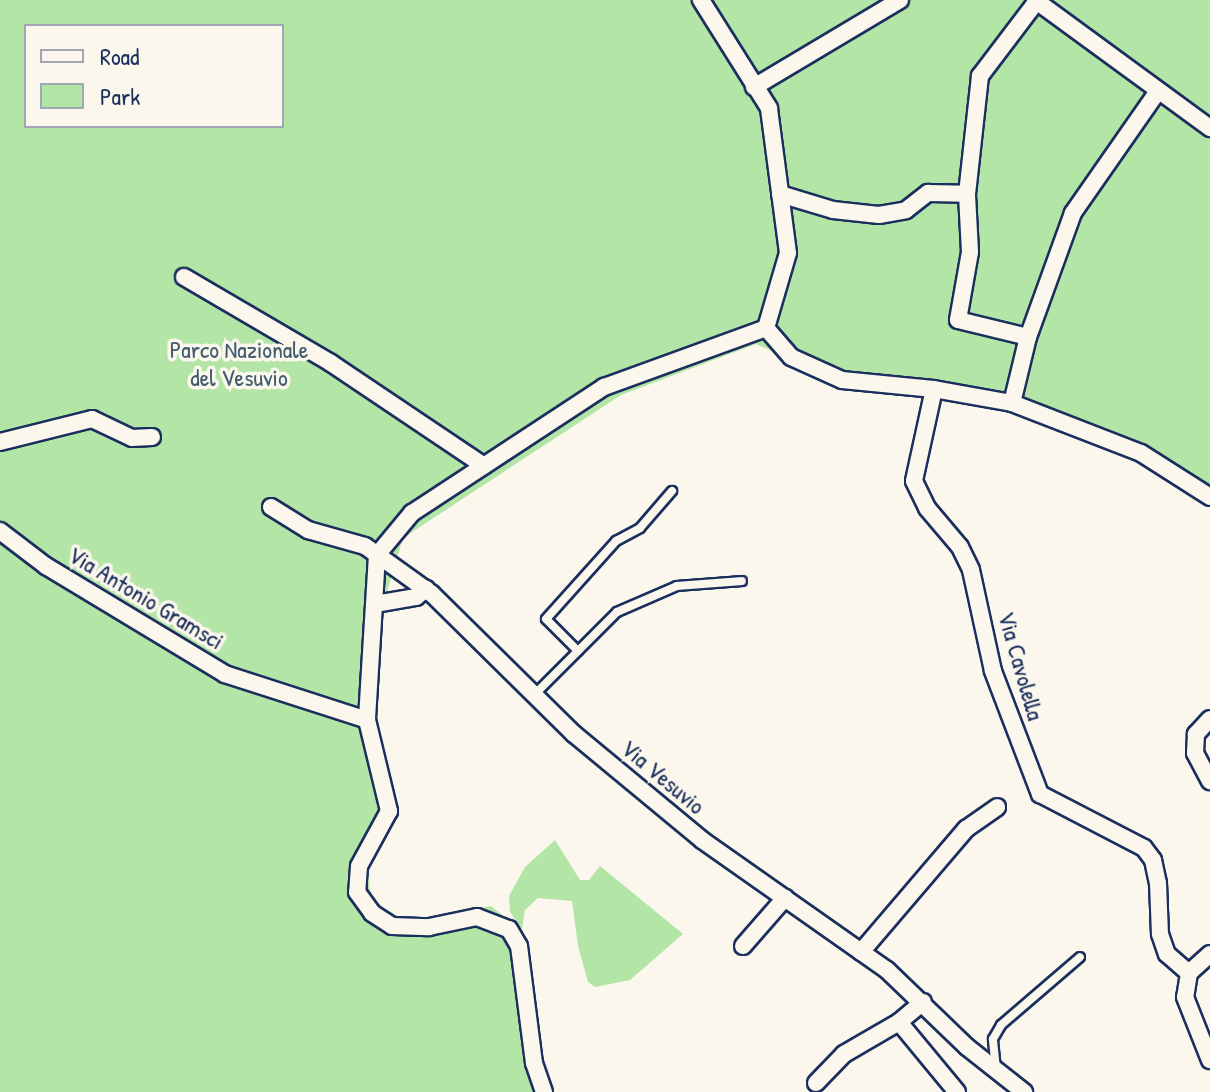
<!DOCTYPE html>
<html>
<head>
<meta charset="utf-8">
<style>
	body { margin:0 }
	#map { position:relative; width:1210px; height:1092px; overflow:hidden; background:#fbf7ec; font-family:"Patrick Hand",sans-serif }
	div>[style] { position:absolute }
	.green>* { inset:0; background:#b2e5a6 }
	.roads { filter:drop-shadow(2px 0 #1b2f5e) drop-shadow(-2px 0 #1b2f5e) drop-shadow(0 2px #1b2f5e) drop-shadow(0 -2px #1b2f5e) }
	.lane>* { height:8px; margin:-4px; padding:0 4px; transform-origin:4px; border-radius:4px; background:#fbf7ec }
	.street>* { height:16px; margin:-8px; padding:0 8px; transform-origin:8px; border-radius:8px; background:#fbf7ec }
	span { translate:-50% -50%; white-space:nowrap; text-align:center; line-height:1.15; -webkit-text-stroke:7px #fbf7ec; paint-order:stroke }
	.park-label { font-size:24px; color:#415c70 }
	.street-label { font-size:24px; color:#1b2f5e }
	.legend { position:absolute; left:24px; top:24px; width:260px; height:104px; box-sizing:border-box; background:#fbf7ec; border:2px solid #a1a7b3; margin:0; padding:10px 14px; list-style:none; font-size:24px; color:#1b2f5e }
	.legend li { display:flex; align-items:center; gap:16px; height:40px }
	.legend b { width:40px; border:2px solid #a1a7b3 }
</style>
</head>
<body>
<div id="map">
	<div class="green">
		<i style="clip-path:polygon(evenodd,0 0,1210px 0,1210px 504px,1138px 457px,1026px 413px,848px 384px,756px 344px,621px 395px,403px 538px,380px 616px,373px 714px,395px 790px,392px 823px,367px 867px,371px 897px,391px 917px,426px 919px,491px 906px,516px 926px,528px 946px,538px 1044px,554px 1092px,0 1092px,0 0,26px 26px,282px 26px,282px 126px,26px 126px,26px 26px)"></i>
		<i style="clip-path:polygon(555px 840px,580px 880px,589px 880px,600px 866px,683px 934px,630px 980px,595px 987px,588px 982px,578px 946px,572px 901px,538px 898px,525px 910px,522px 929px,510px 912px,509px 896px,525px 867px)"></i>
	</div>
	<div class="roads">
		<div class="lane">
			<i style="left:578px;top:651px;width:45px;rotate:-135deg"></i>
			<i style="left:546px;top:619px;width:105px;rotate:-48.1deg"></i>
			<i style="left:616px;top:541px;width:27px;rotate:-28deg"></i>
			<i style="left:640px;top:528px;width:49px;rotate:-49.1deg"></i>
			<i style="left:534px;top:695px;width:117px;rotate:-45deg"></i>
			<i style="left:617px;top:612px;width:65px;rotate:-23.4deg"></i>
			<i style="left:677px;top:586px;width:65px;rotate:-4.4deg"></i>
			<i style="left:996px;top:1069px;width:30px;rotate:-96deg"></i>
			<i style="left:993px;top:1039px;width:16px;rotate:-60deg"></i>
			<i style="left:1001px;top:1025px;width:104px;rotate:-40.7deg"></i>
		</div>
		<div class="street">
			<i style="left:1035px;top:0;width:217px;rotate:36.2deg"></i>
			<i style="left:754px;top:87px;width:170px;rotate:-30.8deg"></i>
			<i style="left:1158px;top:91px;width:149px;rotate:124.9deg"></i>
			<i style="left:1073px;top:213px;width:132px;rotate:109.9deg"></i>
			<i style="left:1028px;top:337px;width:68px;rotate:103.6deg"></i>
			<i style="left:1012px;top:403px;width:138px;rotate:21.2deg"></i>
			<i style="left:1141px;top:453px;width:82px;rotate:32.5deg"></i>
			<i style="left:780px;top:194px;width:55px;rotate:16.8deg"></i>
			<i style="left:833px;top:210px;width:46px;rotate:6.2deg"></i>
			<i style="left:879px;top:215px;width:27px;rotate:-10deg"></i>
			<i style="left:906px;top:210px;width:28px;rotate:-38deg"></i>
			<i style="left:928px;top:193px;width:39px;rotate:1deg"></i>
			<i style="left:184px;top:277px;width:170px;rotate:30.3deg"></i>
			<i style="left:331px;top:363px;width:184px;rotate:33.9deg"></i>
			<i style="left:766px;top:328px;width:38px;rotate:49deg"></i>
			<i style="left:791px;top:357px;width:56px;rotate:24.3deg"></i>
			<i style="left:842px;top:380px;width:92px;rotate:5.6deg"></i>
			<i style="left:1028px;top:337px;width:72px;rotate:-166.3deg"></i>
			<i style="left:958px;top:320px;width:69px;rotate:-80deg"></i>
			<i style="left:970px;top:252px;width:58px;rotate:-93deg"></i>
			<i style="left:967px;top:194px;width:119px;rotate:-83.7deg"></i>
			<i style="left:980px;top:76px;width:94px;rotate:-52.8deg"></i>
			<i style="left:1012px;top:403px;width:79px;rotate:-169.8deg"></i>
			<i style="left:934px;top:389px;width:94px;rotate:102.3deg"></i>
			<i style="left:914px;top:481px;width:30px;rotate:64deg"></i>
			<i style="left:927px;top:508px;width:51px;rotate:49.8deg"></i>
			<i style="left:960px;top:547px;width:25px;rotate:64deg"></i>
			<i style="left:971px;top:570px;width:103px;rotate:77.7deg"></i>
			<i style="left:993px;top:671px;width:132px;rotate:69.1deg"></i>
			<i style="left:1040px;top:794px;width:117px;rotate:27.4deg"></i>
			<i style="left:1144px;top:848px;width:15px;rotate:53deg"></i>
			<i style="left:1153px;top:860px;width:24px;rotate:78deg"></i>
			<i style="left:1158px;top:883px;width:51px;rotate:87.8deg"></i>
			<i style="left:1160px;top:934px;width:21px;rotate:71deg"></i>
			<i style="left:1167px;top:954px;width:29px;rotate:41deg"></i>
			<i style="left:0;top:442px;width:95px;rotate:-14deg"></i>
			<i style="left:92px;top:419px;width:44px;rotate:25.4deg"></i>
			<i style="left:132px;top:438px;width:20px;rotate:-3deg"></i>
			<i style="left:271px;top:507px;width:44px;rotate:31.9deg"></i>
			<i style="left:308px;top:530px;width:59px;rotate:15.7deg"></i>
			<i style="left:365px;top:546px;width:82px;rotate:35.6deg"></i>
			<i style="left:432px;top:594px;width:199px;rotate:44.6deg"></i>
			<i style="left:574px;top:734px;width:166px;rotate:39.6deg"></i>
			<i style="left:702px;top:840px;width:226px;rotate:35.1deg"></i>
			<i style="left:887px;top:970px;width:111px;rotate:43.9deg"></i>
			<i style="left:967px;top:1047px;width:73px;rotate:38.3deg"></i>
			<i style="left:0;top:531px;width:58px;rotate:37.3deg"></i>
			<i style="left:46px;top:566px;width:209px;rotate:31.1deg"></i>
			<i style="left:225px;top:674px;width:149px;rotate:17.9deg"></i>
			<i style="left:377px;top:555px;width:55px;rotate:-50.2deg"></i>
			<i style="left:412px;top:513px;width:230px;rotate:-33.3deg"></i>
			<i style="left:604px;top:387px;width:172px;rotate:-20deg"></i>
			<i style="left:766px;top:328px;width:78px;rotate:-73.7deg"></i>
			<i style="left:788px;top:253px;width:146px;rotate:-97.5deg"></i>
			<i style="left:769px;top:108px;width:128px;rotate:-122.2deg"></i>
			<i style="left:377px;top:555px;width:165px;rotate:93.5deg"></i>
			<i style="left:367px;top:720px;width:94px;rotate:76.4deg"></i>
			<i style="left:389px;top:811px;width:63px;rotate:118.6deg"></i>
			<i style="left:359px;top:866px;width:26px;rotate:94deg"></i>
			<i style="left:357px;top:892px;width:26px;rotate:54deg"></i>
			<i style="left:372px;top:913px;width:24px;rotate:33deg"></i>
			<i style="left:392px;top:926px;width:37px;rotate:2deg"></i>
			<i style="left:429px;top:927px;width:49px;rotate:-11.8deg"></i>
			<i style="left:477px;top:917px;width:34px;rotate:21deg"></i>
			<i style="left:509px;top:929px;width:20px;rotate:60deg"></i>
			<i style="left:519px;top:946px;width:118px;rotate:82.7deg"></i>
			<i style="left:534px;top:1063px;width:31px;rotate:71deg"></i>
			<i style="left:375px;top:604px;width:42px;rotate:-9.7deg"></i>
			<i style="left:416px;top:597px;width:13px;rotate:-39deg"></i>
			<i style="left:1210px;top:719px;width:21px;rotate:133deg"></i>
			<i style="left:1196px;top:734px;width:19px;rotate:93deg"></i>
			<i style="left:1195px;top:753px;width:32px;rotate:62deg"></i>
			<i style="left:743px;top:946px;width:64px;rotate:-48.8deg"></i>
			<i style="left:861px;top:952px;width:162px;rotate:-49.5deg"></i>
			<i style="left:966px;top:829px;width:38px;rotate:-35deg"></i>
			<i style="left:1210px;top:954px;width:28px;rotate:138deg"></i>
			<i style="left:1189px;top:973px;width:24px;rotate:99deg"></i>
			<i style="left:1185px;top:997px;width:68px;rotate:68.4deg"></i>
			<i style="left:923px;top:1002px;width:31px;rotate:140deg"></i>
			<i style="left:899px;top:1022px;width:91px;rotate:50.4deg"></i>
			<i style="left:816px;top:1083px;width:40px;rotate:-46deg"></i>
			<i style="left:844px;top:1054px;width:64px;rotate:-30.2deg"></i>
		</div>
	</div>
	<div class="park-label">
		<span style="left:239px;top:364px">Parco Nazionale<br>del Vesuvio</span>
	</div>
	<div class="street-label">
		<span style="left:146px;top:598px;rotate:31deg">Via Antonio Gramsci</span>
		<span style="left:1021px;top:666px;rotate:74deg">Via Cavolella</span>
		<span style="left:663px;top:777px;rotate:40deg">Via Vesuvio</span>
	</div>
	<ul class="legend">
	<li><b style="height:10px;background:#fbf7ec"></b>Road</li>
	<li><b style="height:22px;background:#b2e5a6"></b>Park</li>
	</ul>
</div>
</body>
</html>
